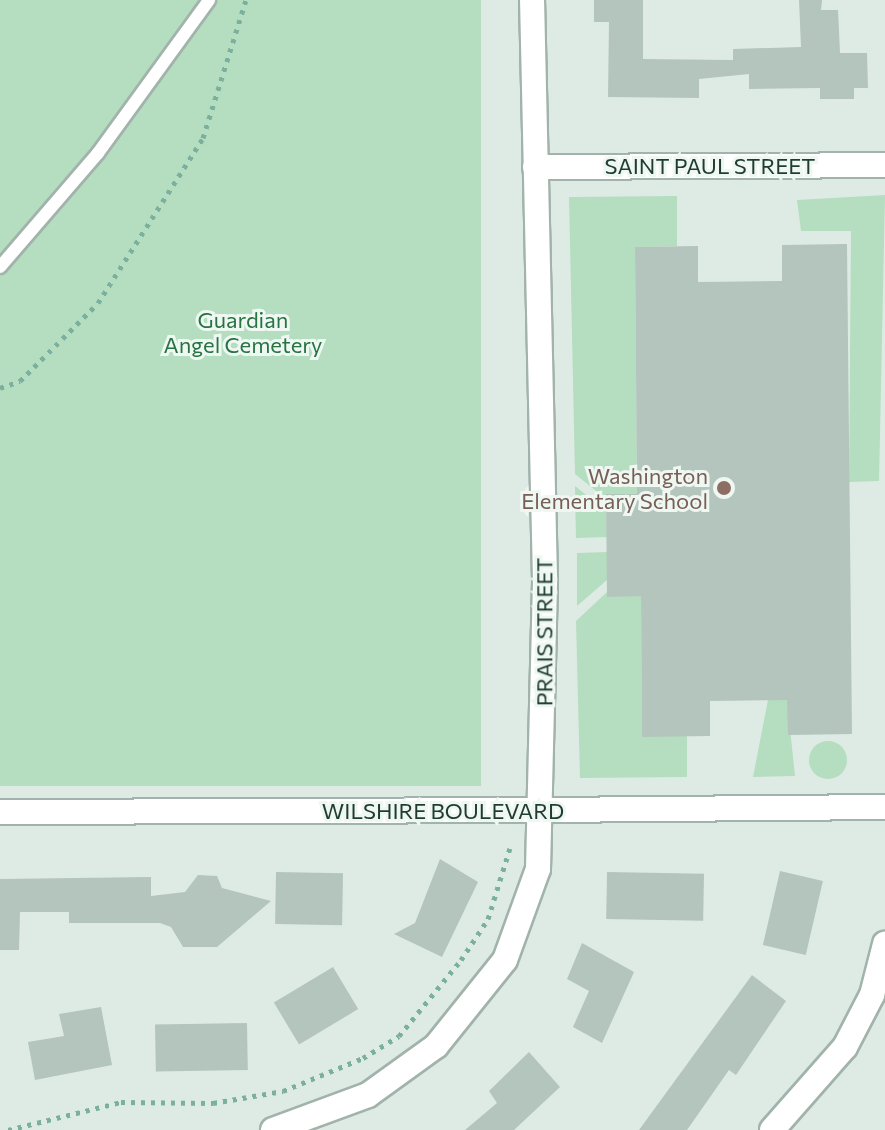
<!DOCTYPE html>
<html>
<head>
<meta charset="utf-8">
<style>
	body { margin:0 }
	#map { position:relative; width:885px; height:1130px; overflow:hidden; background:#deebe4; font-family:Commissioner,sans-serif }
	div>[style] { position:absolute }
	.green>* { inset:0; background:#b5ddbf; transform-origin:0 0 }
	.round { border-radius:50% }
	.building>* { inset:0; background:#b3c5bd; transform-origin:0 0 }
	.path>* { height:5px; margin-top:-2.5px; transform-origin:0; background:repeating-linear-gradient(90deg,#7cb09e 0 4px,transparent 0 10px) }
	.roads { filter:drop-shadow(2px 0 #a1b3ab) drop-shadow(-2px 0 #a1b3ab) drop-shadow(0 2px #a1b3ab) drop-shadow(0 -2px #a1b3ab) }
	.service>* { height:12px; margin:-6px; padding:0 6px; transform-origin:6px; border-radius:6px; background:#fff }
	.minor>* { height:24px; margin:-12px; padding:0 12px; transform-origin:12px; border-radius:12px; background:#fff }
	.tertiary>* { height:24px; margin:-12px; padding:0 12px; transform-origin:12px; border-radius:12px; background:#fff }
	.dots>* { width:22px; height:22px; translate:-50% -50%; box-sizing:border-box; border:4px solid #eef7f2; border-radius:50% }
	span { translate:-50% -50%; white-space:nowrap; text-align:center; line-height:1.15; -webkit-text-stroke:6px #eef7f2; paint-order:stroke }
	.street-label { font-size:22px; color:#1f3b32 }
	.park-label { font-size:22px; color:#277442 }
	.education-label { font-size:22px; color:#785e54 }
	.right { translate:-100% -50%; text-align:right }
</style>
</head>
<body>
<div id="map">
	<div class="green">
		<i style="left:0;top:0;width:481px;height:786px"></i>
		<i style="clip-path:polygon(885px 195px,879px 481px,849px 482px,851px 231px,801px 231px,797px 200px)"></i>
		<i style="clip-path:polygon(677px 196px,677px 246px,635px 247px,637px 494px,606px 499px,575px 474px,569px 197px)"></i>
		<i style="clip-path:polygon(575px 486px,606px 511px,607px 537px,576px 538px)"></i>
		<i style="clip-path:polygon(607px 552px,607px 580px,577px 606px,577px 553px)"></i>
		<i style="clip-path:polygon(607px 592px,641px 596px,642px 736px,687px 736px,687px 777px,580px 778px,576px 621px)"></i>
		<i style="clip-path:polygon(768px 700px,787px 700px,795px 776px,753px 777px)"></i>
		<i class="round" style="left:809px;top:741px;width:38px;height:38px"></i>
	</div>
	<div class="building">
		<i style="clip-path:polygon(594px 0,643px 0,643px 59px,733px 60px,733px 49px,801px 47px,799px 0,822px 0,821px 10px,838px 10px,840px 53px,867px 53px,868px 88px,854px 88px,854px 99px,820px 99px,820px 88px,749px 89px,749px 74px,699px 79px,699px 98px,608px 97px,609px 22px,594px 22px)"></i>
		<i style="clip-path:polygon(847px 244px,852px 734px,788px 735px,787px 700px,710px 701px,710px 736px,642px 737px,641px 596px,607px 597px,606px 494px,637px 494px,635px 247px,698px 246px,698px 282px,782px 281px,782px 245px)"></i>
		<i style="clip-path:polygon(440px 859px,478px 882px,442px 957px,394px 934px,415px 923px)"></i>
		<i style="left:780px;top:871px;width:44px;height:76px;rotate:13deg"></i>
		<i style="left:276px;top:872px;width:67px;height:52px;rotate:1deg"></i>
		<i style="left:607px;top:872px;width:97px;height:47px;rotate:1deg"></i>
		<i style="clip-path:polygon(198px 875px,217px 876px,222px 888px,271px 901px,217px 947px,183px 947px,171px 927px,160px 923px,69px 923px,69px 912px,20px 912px,19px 950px,0 950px,0 879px,151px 877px,151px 896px,185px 892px)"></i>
		<i style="clip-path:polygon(582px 943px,634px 972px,602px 1043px,573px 1027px,589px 991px,567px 979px)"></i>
		<i style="left:333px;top:967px;width:49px;height:69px;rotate:59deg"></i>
		<i style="clip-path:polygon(752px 975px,786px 1001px,736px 1075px,729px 1070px,687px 1130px,639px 1130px)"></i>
		<i style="clip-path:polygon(101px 1007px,112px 1065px,35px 1080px,28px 1042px,64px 1036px,59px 1014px)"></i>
		<i style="left:247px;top:1023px;width:47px;height:92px;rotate:89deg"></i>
		<i style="clip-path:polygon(529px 1052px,560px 1087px,514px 1130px,465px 1130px,497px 1103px,489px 1091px)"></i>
	</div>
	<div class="path">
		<i style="left:0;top:388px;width:21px;rotate:-19deg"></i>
		<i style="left:20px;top:381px;width:110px;rotate:-45deg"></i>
		<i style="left:98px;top:303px;width:196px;rotate:-57.5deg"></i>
		<i style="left:203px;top:138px;width:145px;rotate:-72.7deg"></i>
		<i style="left:8px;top:1130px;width:116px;rotate:-13.9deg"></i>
		<i style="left:121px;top:1102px;width:92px;rotate:0.6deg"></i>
		<i style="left:213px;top:1103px;width:71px;rotate:-9.7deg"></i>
		<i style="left:283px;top:1091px;width:87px;rotate:-22.4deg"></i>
		<i style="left:363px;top:1058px;width:42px;rotate:-31.4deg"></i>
		<i style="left:399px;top:1036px;width:98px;rotate:-50.8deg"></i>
		<i style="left:461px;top:960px;width:49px;rotate:-56.6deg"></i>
		<i style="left:488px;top:919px;width:74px;rotate:-72.8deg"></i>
	</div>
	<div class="roads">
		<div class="service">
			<i style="left:0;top:267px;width:150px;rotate:-49.3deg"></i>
			<i style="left:98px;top:153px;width:189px;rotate:-54deg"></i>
		</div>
		<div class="minor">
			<i style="left:535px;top:167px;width:350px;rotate:-0.3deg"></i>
			<i style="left:544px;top:810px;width:341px;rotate:-0.5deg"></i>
			<i style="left:273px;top:1130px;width:101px;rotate:-20.2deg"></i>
			<i style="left:368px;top:1095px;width:84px;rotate:-35.8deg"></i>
			<i style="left:436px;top:1046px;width:110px;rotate:-51.3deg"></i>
			<i style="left:505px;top:960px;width:97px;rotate:-70.1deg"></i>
			<i style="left:538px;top:869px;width:289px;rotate:-88.6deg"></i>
			<i style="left:545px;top:580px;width:580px;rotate:-91.28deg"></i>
			<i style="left:772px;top:1130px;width:111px;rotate:-48.7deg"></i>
			<i style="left:845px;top:1047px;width:59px;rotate:-62.6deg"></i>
			<i style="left:872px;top:995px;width:53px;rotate:-75.7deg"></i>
		</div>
		<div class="tertiary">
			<i style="left:0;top:812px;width:544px;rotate:-0.21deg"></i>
		</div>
	</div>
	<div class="dots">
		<i style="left:724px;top:488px;background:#8d6e63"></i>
	</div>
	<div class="street-label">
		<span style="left:710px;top:166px">SAINT PAUL STREET</span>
		<span style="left:544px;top:632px;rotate:-90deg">PRAIS STREET</span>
		<span style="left:443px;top:811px">WILSHIRE BOULEVARD</span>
	</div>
	<div class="park-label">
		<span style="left:243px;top:332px">Guardian<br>Angel Cemetery</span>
	</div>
	<div class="education-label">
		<span class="right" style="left:708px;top:488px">Washington<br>Elementary School</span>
	</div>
</div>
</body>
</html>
